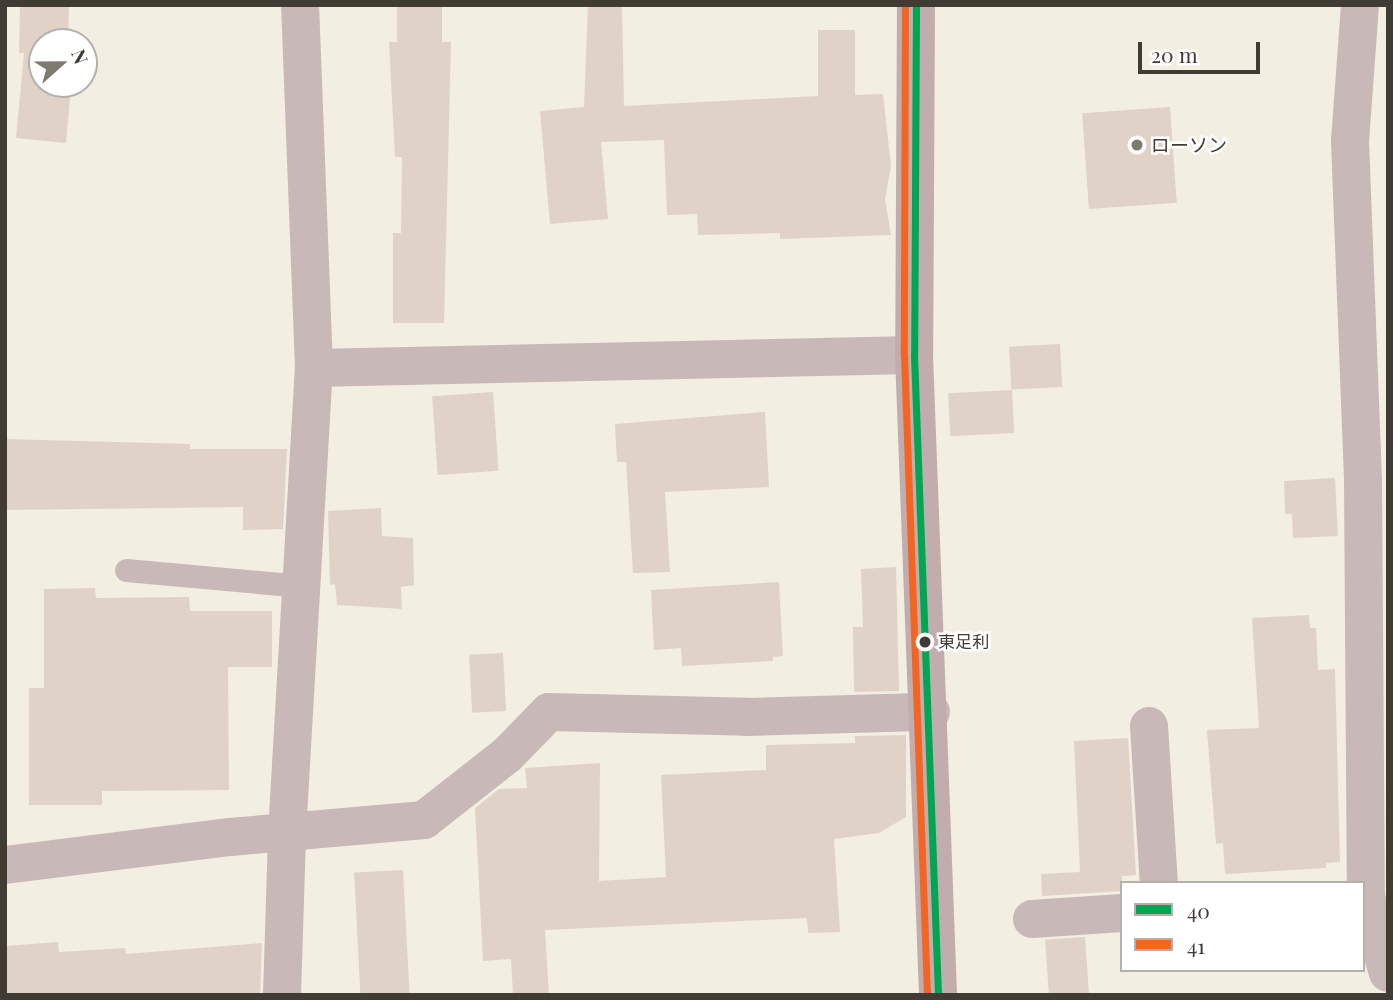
<!DOCTYPE html>
<html>
<head>
<meta charset="utf-8">
<style>
	body { margin:0 }
	#map { position:relative; width:1393px; height:1000px; overflow:hidden; background:#f3eee2; font-family:"Playfair Display","Noto Sans JP",serif }
	div>[style] { position:absolute }
	.building>* { inset:0; background:#e0d2c7; transform-origin:0 0 }
	.lane>* { height:23px; margin:-11.5px; padding:0 11.5px; transform-origin:11.5px; border-radius:11.5px; background:#c8b8b8 }
	.street>* { height:38px; margin:-19px; padding:0 19px; transform-origin:19px; border-radius:19px; background:#c8b8b8 }
	.primary>* { height:38px; margin:-19px; padding:0 19px; transform-origin:19px; border-radius:19px; background:#c1adae }
	.bus-1>* { height:7px; margin:-3.5px; padding:0 3.5px; transform-origin:3.5px; border-radius:3.5px; background:#00a651 }
	.bus-2>* { height:7px; margin:-3.5px; padding:0 3.5px; transform-origin:3.5px; border-radius:3.5px; background:#f26522 }
	.dots>* { width:19px; height:19px; translate:-50% -50%; box-sizing:border-box; border:4px solid #fff; border-radius:50% }
	span { translate:-50% -50%; white-space:nowrap; text-align:center; line-height:1.15; -webkit-text-stroke:5px #fff; paint-order:stroke }
	.bus-label { font-size:17px; color:#403c33 }
	.left { translate:0 -50%; text-align:left }
	.poi-label { font-size:19px; color:#403c33 }
	.frame { position:absolute; inset:0; border:7px solid #403c33; pointer-events:none }
	.legend { position:absolute; left:1120px; top:881px; width:245px; height:91px; box-sizing:border-box; background:#fff; border:2px solid #b3b1ad; margin:0; padding:9px 12px; list-style:none; font-size:21px; color:#403c33 }
	.legend li { display:flex; align-items:center; gap:14px; height:35px }
	.legend b { width:35px; border:2px solid #b3b1ad }
	.north { position:absolute; left:28px; top:28px; width:70px; height:70px; box-sizing:border-box; background:#fff; border:2px solid #b3b1ad; border-radius:50%; rotate:69deg; font-size:19px; font-weight:700; line-height:28px; text-align:center; color:#403c33 }
	.north::after { content:''; display:block; margin:auto; width:24px; height:32px; background:#7f7a70; clip-path:polygon(50% 0,100% 100%,50% 72%,0 100%) }
	.scale { position:absolute; left:1138px; top:42px; width:122px; height:32px; box-sizing:border-box; border:4px solid #403c33; border-top:0; padding-left:9px; font-size:21px; line-height:24px; white-space:nowrap; color:#403c33; -webkit-text-stroke:5px #fff; paint-order:stroke }
</style>
</head>
<body>
<div id="map">
	<div class="building">
		<i style="clip-path:polygon(20px 5px,69px 5px,68px 42px,42px 42px,42px 84px,71px 86px,66px 143px,16px 138px,24px 53px,19px 53px)"></i>
		<i style="clip-path:polygon(397px 5px,442px 5px,442px 42px,451px 42px,444px 323px,393px 323px,393px 233px,401px 233px,402px 157px,395px 157px,389px 42px,397px 42px)"></i>
		<i style="clip-path:polygon(588px 5px,622px 5px,624px 106px,818px 96px,818px 30px,855px 30px,855px 95px,883px 94px,891px 166px,885px 199px,891px 235px,780px 239px,780px 233px,698px 235px,697px 214px,667px 215px,664px 140px,601px 142px,608px 219px,550px 224px,540px 111px,584px 107px)"></i>
		<i style="left:1170px;top:107px;width:96px;height:88px;rotate:86deg"></i>
		<i style="left:1060px;top:344px;width:43px;height:51px;rotate:87deg"></i>
		<i style="left:1012px;top:390px;width:43px;height:64px;rotate:87deg"></i>
		<i style="left:493px;top:392px;width:79px;height:61px;rotate:86deg"></i>
		<i style="clip-path:polygon(765px 412px,769px 487px,665px 492px,670px 572px,633px 573px,626px 462px,617px 462px,615px 424px)"></i>
		<i style="clip-path:polygon(5px 439px,190px 444px,190px 449px,287px 449px,283px 529px,243px 530px,243px 507px,5px 510px)"></i>
		<i style="clip-path:polygon(1335px 478px,1338px 536px,1293px 538px,1292px 514px,1285px 514px,1284px 481px)"></i>
		<i style="clip-path:polygon(381px 508px,382px 536px,413px 538px,414px 585px,401px 587px,402px 609px,337px 605px,335px 584px,330px 585px,328px 511px)"></i>
		<i style="clip-path:polygon(896px 567px,899px 691px,854px 692px,853px 627px,863px 627px,861px 569px)"></i>
		<i style="clip-path:polygon(779px 582px,783px 656px,773px 657px,773px 661px,682px 666px,681px 648px,654px 650px,651px 590px)"></i>
		<i style="clip-path:polygon(95px 588px,96px 598px,189px 597px,190px 611px,272px 611px,272px 667px,228px 667px,229px 790px,102px 791px,102px 805px,29px 805px,29px 688px,44px 688px,44px 589px)"></i>
		<i style="clip-path:polygon(1309px 615px,1310px 628px,1316px 628px,1318px 670px,1335px 669px,1340px 862px,1326px 863px,1326px 868px,1225px 874px,1223px 843px,1216px 844px,1207px 730px,1259px 728px,1252px 618px)"></i>
		<i style="left:503px;top:653px;width:58px;height:34px;rotate:87deg"></i>
		<i style="clip-path:polygon(906px 735px,906px 817px,879px 833px,834px 839px,840px 932px,808px 933px,807px 918px,545px 930px,549px 995px,513px 995px,511px 959px,483px 961px,475px 808px,499px 789px,527px 788px,525px 768px,600px 763px,599px 881px,666px 877px,661px 775px,766px 770px,766px 745px,855px 743px,855px 736px)"></i>
		<i style="clip-path:polygon(1128px 738px,1136px 875px,1122px 876px,1122px 891px,1042px 896px,1041px 874px,1080px 872px,1074px 741px)"></i>
		<i style="left:403px;top:870px;width:125px;height:49px;rotate:87deg"></i>
		<i style="left:1085px;top:937px;width:58px;height:40px;rotate:86deg"></i>
		<i style="clip-path:polygon(58px 942px,59px 952px,125px 948px,126px 954px,262px 943px,260px 995px,5px 995px,5px 946px)"></i>
	</div>
	<div class="lane">
		<i style="left:126px;top:570px;width:176px;rotate:5.2deg"></i>
	</div>
	<div class="street">
		<i style="left:1360px;top:5px;width:136px;rotate:94.2deg"></i>
		<i style="left:1350px;top:141px;width:340px;rotate:87.8deg"></i>
		<i style="left:1363px;top:481px;width:416px;rotate:89.6deg"></i>
		<i style="left:1366px;top:897px;width:79px;rotate:73.9deg"></i>
		<i style="left:314px;top:368px;width:600px;rotate:-1.24deg"></i>
		<i style="left:1149px;top:726px;width:157px;rotate:86.4deg"></i>
		<i style="left:5px;top:865px;width:227px;rotate:-7.1deg"></i>
		<i style="left:230px;top:837px;width:195px;rotate:-5deg"></i>
		<i style="left:424px;top:820px;width:105px;rotate:-38.1deg"></i>
		<i style="left:507px;top:755px;width:60px;rotate:-45.7deg"></i>
		<i style="left:549px;top:712px;width:198px;rotate:1.4deg"></i>
		<i style="left:747px;top:717px;width:184px;rotate:-1.6deg"></i>
		<i style="left:1032px;top:919px;width:90px;rotate:-3.8deg"></i>
		<i style="left:282px;top:995px;width:161px;rotate:-88.2deg"></i>
		<i style="left:287px;top:834px;width:467px;rotate:-86.7deg"></i>
		<i style="left:314px;top:368px;width:363px;rotate:-92.2deg"></i>
	</div>
	<div class="primary">
		<i style="left:916px;top:5px;width:350px;rotate:90.3deg"></i>
		<i style="left:914px;top:355px;width:640px;rotate:87.85deg"></i>
	</div>
	<div class="bus-1">
		<i style="left:916px;top:5px;width:350px;rotate:90.3deg"></i>
		<i style="left:914px;top:355px;width:640px;rotate:87.85deg"></i>
	</div>
	<div class="bus-2">
		<i style="left:905px;top:5px;width:350px;rotate:90.2deg"></i>
		<i style="left:904px;top:355px;width:640px;rotate:87.94deg"></i>
	</div>
	<div class="dots">
		<i style="left:1137px;top:145px;background:#7f7a70"></i>
		<i style="left:925px;top:642px;background:#403c33"></i>
	</div>
	<div class="bus-label">
		<span class="left" style="left:938px;top:642px">東足利</span>
	</div>
	<div class="poi-label">
		<span class="left" style="left:1151px;top:145px">ローソン</span>
	</div>
	<div class="frame"></div>
	<ul class="legend">
	<li><b style="height:9px;background:#00a651"></b>40</li>
	<li><b style="height:9px;background:#f26522"></b>41</li>
	</ul>
	<div class="north">N</div>
	<div class="scale">20 m</div>
</div>
</body>
</html>
